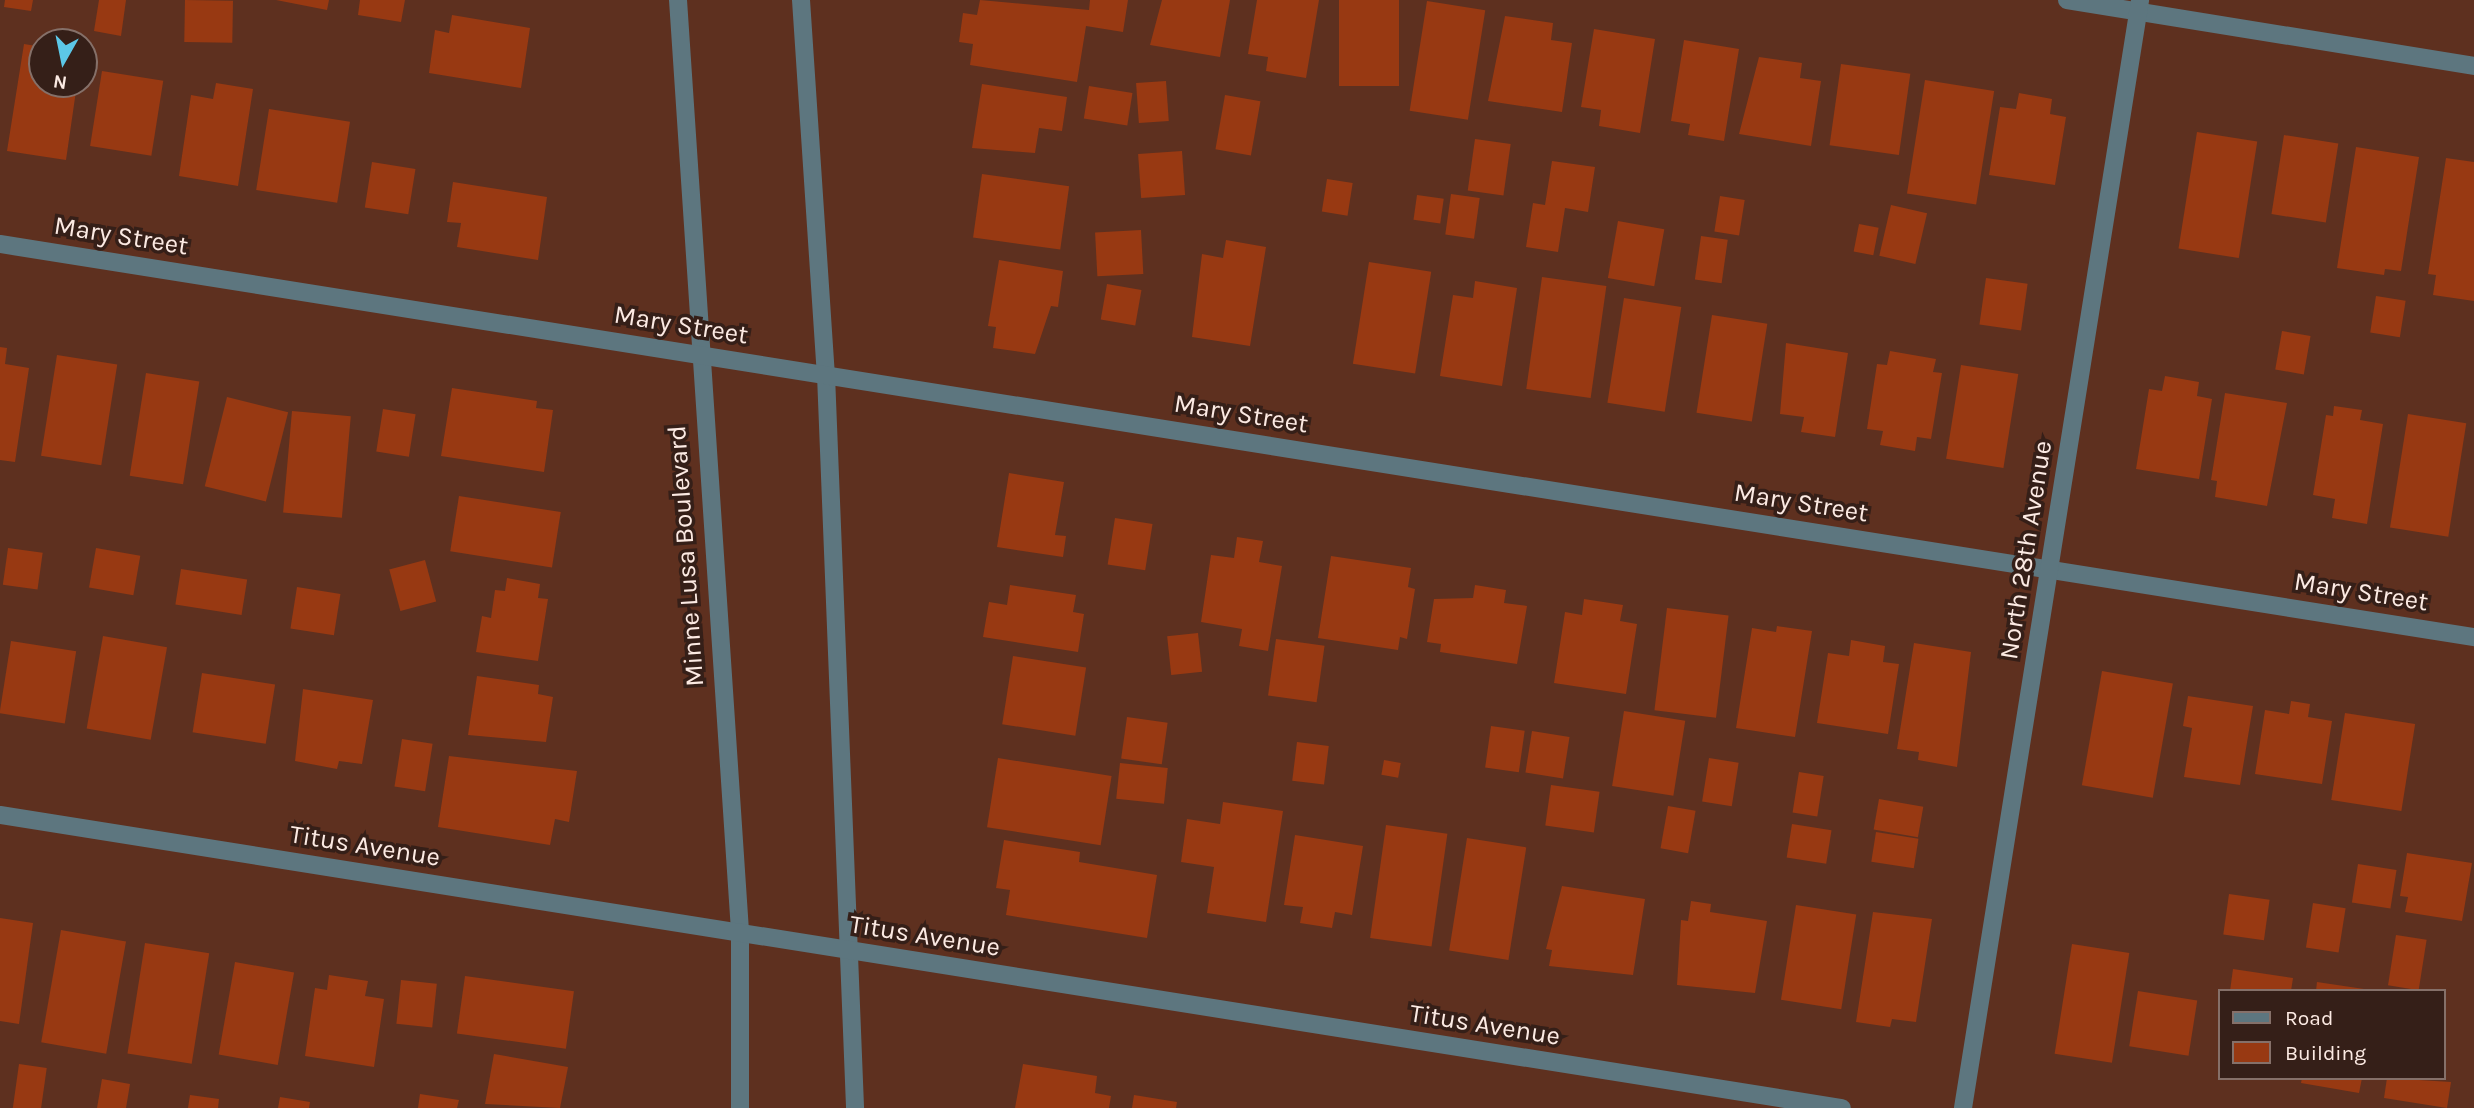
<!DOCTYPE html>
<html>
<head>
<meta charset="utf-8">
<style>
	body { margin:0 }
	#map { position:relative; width:2474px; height:1108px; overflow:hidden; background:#5e301f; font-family:Karla,sans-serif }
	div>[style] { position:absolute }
	.building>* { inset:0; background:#983912; transform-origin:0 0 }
	.minor>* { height:18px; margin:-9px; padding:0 9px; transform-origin:9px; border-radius:9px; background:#5d767f }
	span { translate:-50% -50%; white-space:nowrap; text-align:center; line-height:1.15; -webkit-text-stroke:7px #351f18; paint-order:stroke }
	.street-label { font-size:26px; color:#fceae3 }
	.legend { position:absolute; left:2218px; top:989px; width:228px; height:91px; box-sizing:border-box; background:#351f18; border:2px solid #857069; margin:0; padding:9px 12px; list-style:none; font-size:21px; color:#fceae3 }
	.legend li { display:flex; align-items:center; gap:14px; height:35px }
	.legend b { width:35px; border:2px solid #857069 }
	.north { position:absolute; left:28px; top:28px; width:70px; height:70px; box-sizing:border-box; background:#351f18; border:2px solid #857069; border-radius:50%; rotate:189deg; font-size:19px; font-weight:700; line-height:28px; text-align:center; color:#fceae3 }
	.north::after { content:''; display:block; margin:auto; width:24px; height:32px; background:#5cc7e7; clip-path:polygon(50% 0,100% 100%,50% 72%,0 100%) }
</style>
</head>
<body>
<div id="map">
	<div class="building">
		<i style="clip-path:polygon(5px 0,33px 0,31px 11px,4px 7px)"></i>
		<i style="clip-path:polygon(99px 0,126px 0,121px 36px,94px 31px)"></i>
		<i style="left:185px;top:0;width:48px;height:42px;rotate:1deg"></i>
		<i style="clip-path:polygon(276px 0,329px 0,327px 10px)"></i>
		<i style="clip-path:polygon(360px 0,405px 0,401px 22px,358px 15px)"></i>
		<i style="clip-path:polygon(980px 0,1089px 10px,1090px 0,1128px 0,1123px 32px,1086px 26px,1077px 82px,970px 65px,973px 44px,959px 42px,963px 13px,977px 15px)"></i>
		<i style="clip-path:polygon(1162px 0,1230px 0,1220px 57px,1150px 45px)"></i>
		<i style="clip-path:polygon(1257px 0,1319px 0,1306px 78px,1266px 71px,1268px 57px,1248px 54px)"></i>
		<i style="left:1339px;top:0;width:60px;height:86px"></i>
		<i style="left:1427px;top:1px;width:59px;height:111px;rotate:9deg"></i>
		<i style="clip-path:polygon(452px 15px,530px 28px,521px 88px,429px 73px,435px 30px,449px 33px)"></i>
		<i style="clip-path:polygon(1505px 16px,1553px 23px,1551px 40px,1572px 43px,1562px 112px,1488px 101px)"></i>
		<i style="clip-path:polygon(1594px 29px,1655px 39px,1640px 133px,1599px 126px,1601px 110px,1581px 107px)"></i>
		<i style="clip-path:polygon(1684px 40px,1739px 49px,1724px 141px,1688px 135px,1690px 124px,1671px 121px)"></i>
		<i style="clip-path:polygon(24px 44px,42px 47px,42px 84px,77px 84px,66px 160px,7px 151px)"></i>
		<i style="clip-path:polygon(1759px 57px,1802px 63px,1800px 78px,1821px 81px,1811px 146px,1739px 134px)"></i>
		<i style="left:1841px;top:64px;width:70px;height:82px;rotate:8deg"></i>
		<i style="left:102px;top:71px;width:62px;height:76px;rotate:9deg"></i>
		<i style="left:1925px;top:80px;width:70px;height:115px;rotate:9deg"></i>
		<i style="left:1166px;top:81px;width:40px;height:30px;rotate:86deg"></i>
		<i style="clip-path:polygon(216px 83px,253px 89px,238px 186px,179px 176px,191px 95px,213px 99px)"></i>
		<i style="clip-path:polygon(982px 84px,1067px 97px,1062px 131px,1039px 128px,1035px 153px,972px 148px)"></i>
		<i style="left:1089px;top:86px;width:44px;height:33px;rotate:9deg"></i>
		<i style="clip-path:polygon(2019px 93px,2052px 99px,2050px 114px,2066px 117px,2055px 185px,1989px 175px,2000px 107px,2016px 109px)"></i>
		<i style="left:1225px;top:95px;width:36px;height:55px;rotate:10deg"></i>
		<i style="left:269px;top:109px;width:82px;height:82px;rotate:9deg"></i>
		<i style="left:2197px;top:132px;width:61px;height:118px;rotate:9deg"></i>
		<i style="left:2284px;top:135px;width:55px;height:80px;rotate:9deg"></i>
		<i style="left:1475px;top:139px;width:36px;height:52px;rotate:8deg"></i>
		<i style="clip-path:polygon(2356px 147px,2419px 157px,2401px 271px,2385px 269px,2384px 275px,2337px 268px)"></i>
		<i style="left:1182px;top:151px;width:44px;height:44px;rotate:86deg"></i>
		<i style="clip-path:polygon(2446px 158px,2474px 162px,2474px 301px,2433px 295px,2436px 275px,2428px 274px)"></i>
		<i style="clip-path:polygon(1552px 161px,1595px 167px,1588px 212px,1565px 208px,1558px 252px,1526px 247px,1533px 203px,1545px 205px)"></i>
		<i style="left:372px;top:162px;width:44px;height:46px;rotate:9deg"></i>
		<i style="left:982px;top:174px;width:88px;height:64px;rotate:8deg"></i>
		<i style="left:1327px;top:179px;width:26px;height:33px;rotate:9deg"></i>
		<i style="clip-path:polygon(453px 182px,547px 197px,538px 260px,457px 247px,461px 223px,447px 222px)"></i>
		<i style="left:1451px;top:194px;width:29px;height:41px;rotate:8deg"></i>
		<i style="left:1417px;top:195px;width:27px;height:25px;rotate:8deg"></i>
		<i style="left:1720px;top:196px;width:25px;height:36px;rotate:9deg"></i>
		<i style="left:1891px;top:205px;width:37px;height:52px;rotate:13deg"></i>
		<i style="left:1618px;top:221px;width:47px;height:58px;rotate:10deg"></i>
		<i style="left:1859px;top:224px;width:20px;height:28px;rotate:11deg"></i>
		<i style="left:1141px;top:230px;width:44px;height:46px;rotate:87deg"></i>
		<i style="left:1701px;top:236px;width:27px;height:44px;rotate:8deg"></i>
		<i style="clip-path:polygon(1226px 240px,1266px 247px,1250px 346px,1192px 337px,1202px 254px,1223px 258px)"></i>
		<i style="clip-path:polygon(999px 260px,1063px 271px,1058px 307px,1051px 306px,1035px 354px,993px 348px,996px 327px,988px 326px)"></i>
		<i style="left:1369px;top:262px;width:63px;height:103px;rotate:9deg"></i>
		<i style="left:1542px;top:277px;width:65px;height:113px;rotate:8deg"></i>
		<i style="left:1986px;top:278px;width:42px;height:47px;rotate:8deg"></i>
		<i style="clip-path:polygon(1475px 281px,1517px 288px,1502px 386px,1440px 376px,1453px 295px,1473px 298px)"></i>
		<i style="left:1107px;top:284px;width:35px;height:36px;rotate:10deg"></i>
		<i style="left:2376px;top:296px;width:30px;height:37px;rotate:9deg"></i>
		<i style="left:1624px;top:298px;width:58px;height:106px;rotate:9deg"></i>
		<i style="left:1712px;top:315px;width:56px;height:99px;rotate:9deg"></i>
		<i style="left:2282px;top:331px;width:29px;height:39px;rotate:10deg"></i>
		<i style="clip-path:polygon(1786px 343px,1848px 353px,1835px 437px,1801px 432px,1804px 417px,1780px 414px)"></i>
		<i style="clip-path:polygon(0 347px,7px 348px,5px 364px,29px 368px,15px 462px,0 460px)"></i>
		<i style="clip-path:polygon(1890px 351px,1936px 359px,1933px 372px,1942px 373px,1931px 439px,1917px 437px,1915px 451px,1880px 445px,1883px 431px,1867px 429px,1877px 364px,1887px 365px)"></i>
		<i style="left:57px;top:355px;width:61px;height:102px;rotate:9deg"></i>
		<i style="left:1961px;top:365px;width:58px;height:95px;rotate:9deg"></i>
		<i style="left:146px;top:373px;width:54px;height:104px;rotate:9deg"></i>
		<i style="clip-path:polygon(2165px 376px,2199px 382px,2197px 396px,2212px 399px,2199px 479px,2136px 469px,2149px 389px,2162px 391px)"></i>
		<i style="clip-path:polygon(452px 388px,537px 401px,536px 408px,553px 410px,544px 472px,441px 456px)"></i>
		<i style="clip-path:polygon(2225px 393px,2287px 403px,2267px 506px,2215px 497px,2217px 481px,2211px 480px)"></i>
		<i style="left:227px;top:397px;width:63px;height:92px;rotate:14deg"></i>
		<i style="clip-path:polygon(2334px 406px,2362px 410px,2360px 420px,2383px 424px,2367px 524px,2332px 518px,2335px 499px,2313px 495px,2326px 415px,2333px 416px)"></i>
		<i style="left:383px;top:409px;width:33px;height:43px;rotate:9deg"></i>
		<i style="left:292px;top:411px;width:59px;height:102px;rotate:5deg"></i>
		<i style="left:2408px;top:414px;width:59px;height:115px;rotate:9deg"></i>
		<i style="clip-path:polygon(1009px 473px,1064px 482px,1055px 535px,1066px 536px,1063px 557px,997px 547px)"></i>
		<i style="left:459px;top:496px;width:103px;height:56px;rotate:9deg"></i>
		<i style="left:1115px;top:518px;width:38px;height:47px;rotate:9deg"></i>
		<i style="clip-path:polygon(1237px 537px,1263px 541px,1259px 562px,1282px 566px,1268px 651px,1239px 646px,1242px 629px,1201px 622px,1211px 555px,1234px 558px)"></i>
		<i style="left:8px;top:548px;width:35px;height:37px;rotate:8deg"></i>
		<i style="left:96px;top:548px;width:45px;height:40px;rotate:10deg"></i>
		<i style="clip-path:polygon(1331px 556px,1411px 568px,1408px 587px,1415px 589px,1407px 639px,1400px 637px,1398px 650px,1318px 638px)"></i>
		<i style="left:425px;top:560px;width:43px;height:37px;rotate:75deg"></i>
		<i style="left:181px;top:569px;width:67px;height:36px;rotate:9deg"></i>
		<i style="clip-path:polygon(507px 578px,540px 584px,538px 598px,548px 599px,538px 661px,476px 652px,482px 616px,491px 618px,495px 590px,505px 591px)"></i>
		<i style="clip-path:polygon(1010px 585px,1076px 595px,1073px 612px,1084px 614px,1078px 652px,983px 637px,989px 602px,1007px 605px)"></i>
		<i style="clip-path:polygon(1475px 585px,1506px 590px,1504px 603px,1527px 606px,1517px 664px,1440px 652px,1441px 644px,1427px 642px,1434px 599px,1473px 598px)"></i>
		<i style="left:297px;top:587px;width:44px;height:42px;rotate:9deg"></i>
		<i style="clip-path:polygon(1584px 599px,1623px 605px,1620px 621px,1637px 624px,1626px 694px,1554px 683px,1565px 612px,1582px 615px)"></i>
		<i style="left:1667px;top:608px;width:62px;height:103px;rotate:7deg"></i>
		<i style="clip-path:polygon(1777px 626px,1812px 631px,1795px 737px,1736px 728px,1752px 628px,1776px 632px)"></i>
		<i style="left:1198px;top:633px;width:39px;height:31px;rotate:84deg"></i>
		<i style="left:103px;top:636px;width:65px;height:94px;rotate:10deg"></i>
		<i style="left:1276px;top:639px;width:49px;height:57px;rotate:8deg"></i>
		<i style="clip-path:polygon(1851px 640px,1885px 646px,1883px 662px,1899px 664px,1888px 734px,1817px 723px,1828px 653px,1849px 656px)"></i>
		<i style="left:11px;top:641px;width:66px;height:73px;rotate:9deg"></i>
		<i style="clip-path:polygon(1914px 643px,1971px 652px,1957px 767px,1918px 760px,1919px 752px,1897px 749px)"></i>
		<i style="left:1013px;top:656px;width:74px;height:69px;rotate:9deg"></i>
		<i style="left:2102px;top:671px;width:72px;height:116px;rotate:10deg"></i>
		<i style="left:202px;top:673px;width:74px;height:60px;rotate:9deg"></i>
		<i style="clip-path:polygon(477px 676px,539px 685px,538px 694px,553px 697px,546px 742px,468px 735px)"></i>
		<i style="clip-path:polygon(303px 689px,373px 700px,362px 764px,339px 761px,337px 769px,295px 761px)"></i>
		<i style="clip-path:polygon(2188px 696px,2253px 706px,2240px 785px,2184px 777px,2192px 728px,2183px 726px)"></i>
		<i style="clip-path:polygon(2291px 701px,2310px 704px,2308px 717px,2332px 721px,2322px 784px,2255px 774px,2265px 710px,2289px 714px)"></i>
		<i style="left:1624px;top:711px;width:62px;height:76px;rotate:9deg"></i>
		<i style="left:2345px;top:713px;width:71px;height:88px;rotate:9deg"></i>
		<i style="left:1127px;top:717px;width:41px;height:42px;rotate:8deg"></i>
		<i style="left:1491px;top:726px;width:34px;height:42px;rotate:8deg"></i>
		<i style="left:1532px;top:731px;width:38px;height:42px;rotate:9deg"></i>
		<i style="left:402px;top:739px;width:31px;height:48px;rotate:9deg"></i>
		<i style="left:1297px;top:742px;width:32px;height:39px;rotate:7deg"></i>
		<i style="clip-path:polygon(449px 756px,577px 771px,569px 822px,555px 819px,550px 845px,438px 827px)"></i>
		<i style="left:998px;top:758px;width:115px;height:70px;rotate:9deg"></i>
		<i style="left:1709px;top:758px;width:30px;height:44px;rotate:9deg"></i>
		<i style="left:1384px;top:760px;width:17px;height:15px;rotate:10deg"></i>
		<i style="left:1120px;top:763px;width:48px;height:36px;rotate:6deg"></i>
		<i style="left:1799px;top:772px;width:25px;height:41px;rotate:9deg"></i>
		<i style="left:1551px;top:785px;width:49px;height:41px;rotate:8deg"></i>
		<i style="left:1879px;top:799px;width:45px;height:31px;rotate:10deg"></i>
		<i style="clip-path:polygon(1223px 802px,1283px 811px,1266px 922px,1207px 913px,1214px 867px,1181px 862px,1187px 819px,1220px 824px)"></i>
		<i style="left:1668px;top:806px;width:28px;height:43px;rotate:10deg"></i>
		<i style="left:1792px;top:824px;width:40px;height:34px;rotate:9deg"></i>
		<i style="left:1386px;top:825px;width:62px;height:114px;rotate:8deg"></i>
		<i style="left:1876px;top:832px;width:43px;height:30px;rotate:9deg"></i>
		<i style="clip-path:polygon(1295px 835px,1363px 846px,1352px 915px,1335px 912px,1332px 928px,1300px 923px,1303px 907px,1284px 905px)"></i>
		<i style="left:1467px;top:838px;width:60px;height:114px;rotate:9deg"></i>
		<i style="clip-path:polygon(1004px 840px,1080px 852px,1079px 862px,1157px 875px,1147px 938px,1006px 915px,1010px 890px,996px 888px)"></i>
		<i style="clip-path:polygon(2407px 853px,2472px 863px,2462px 921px,2405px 912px,2408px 897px,2400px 896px)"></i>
		<i style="left:2358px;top:864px;width:39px;height:39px;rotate:9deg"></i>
		<i style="clip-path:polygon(1562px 886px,1645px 899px,1633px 975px,1549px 966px,1552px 950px,1546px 949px)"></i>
		<i style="left:2229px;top:894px;width:41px;height:41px;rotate:8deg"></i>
		<i style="clip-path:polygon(1691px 901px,1711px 904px,1710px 912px,1767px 921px,1755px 993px,1677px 985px,1681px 920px,1688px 921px)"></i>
		<i style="left:2313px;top:903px;width:33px;height:45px;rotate:9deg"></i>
		<i style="left:1796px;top:905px;width:61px;height:96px;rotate:9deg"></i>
		<i style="clip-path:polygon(1873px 912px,1932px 919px,1916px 1022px,1892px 1019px,1890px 1027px,1856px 1022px)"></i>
		<i style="clip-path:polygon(0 918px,33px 923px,19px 1024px,0 1021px)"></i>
		<i style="left:61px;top:930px;width:66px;height:114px;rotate:10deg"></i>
		<i style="left:2396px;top:935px;width:31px;height:51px;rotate:9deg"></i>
		<i style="left:145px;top:943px;width:65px;height:112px;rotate:9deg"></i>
		<i style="left:2072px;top:944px;width:58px;height:111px;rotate:9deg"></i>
		<i style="left:235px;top:962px;width:60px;height:94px;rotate:10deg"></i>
		<i style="clip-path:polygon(2233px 969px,2293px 978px,2291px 991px,2230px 991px)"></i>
		<i style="clip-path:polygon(329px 975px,368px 981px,365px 996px,384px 999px,374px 1067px,305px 1056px,315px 988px,327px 990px)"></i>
		<i style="left:465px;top:976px;width:110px;height:58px;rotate:8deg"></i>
		<i style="left:401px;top:980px;width:36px;height:44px;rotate:6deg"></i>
		<i style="clip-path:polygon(2317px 982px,2364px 989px,2364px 991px,2316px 991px)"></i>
		<i style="left:2138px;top:991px;width:60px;height:56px;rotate:9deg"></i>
		<i style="clip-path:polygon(494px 1054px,568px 1067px,560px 1108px,485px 1104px)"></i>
		<i style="left:19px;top:1064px;width:28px;height:45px;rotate:8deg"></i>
		<i style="clip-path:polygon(1023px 1064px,1097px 1076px,1095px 1093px,1111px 1096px,1109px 1108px,1015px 1108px)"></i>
		<i style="clip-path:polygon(2302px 1078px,2362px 1078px,2359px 1093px,2301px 1083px)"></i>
		<i style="clip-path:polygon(2387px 1078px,2451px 1082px,2447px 1108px,2384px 1098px)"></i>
		<i style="clip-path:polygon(102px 1079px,130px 1084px,126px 1108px,97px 1108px)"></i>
		<i style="clip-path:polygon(420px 1094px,459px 1100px,457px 1108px,418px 1108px)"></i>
		<i style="clip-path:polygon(190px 1095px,219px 1099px,218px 1108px,188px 1108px)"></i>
		<i style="clip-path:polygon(1134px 1095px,1177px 1102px,1176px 1108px,1132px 1108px)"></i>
		<i style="clip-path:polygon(280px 1097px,310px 1102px,309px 1108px,278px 1108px)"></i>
	</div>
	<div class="minor">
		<i style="left:678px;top:0;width:934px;rotate:86.19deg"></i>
		<i style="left:740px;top:932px;width:176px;rotate:90deg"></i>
		<i style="left:801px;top:0;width:376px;rotate:86.2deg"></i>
		<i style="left:826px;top:375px;width:734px;rotate:87.73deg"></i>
		<i style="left:2067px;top:0;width:412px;rotate:9.2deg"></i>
		<i style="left:0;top:244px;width:2505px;rotate:9.03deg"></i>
		<i style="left:0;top:815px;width:1865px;rotate:9.04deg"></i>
		<i style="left:1963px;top:1108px;width:1122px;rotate:-80.92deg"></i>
	</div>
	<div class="street-label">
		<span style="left:121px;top:236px;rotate:9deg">Mary Street</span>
		<span style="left:681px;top:325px;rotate:9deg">Mary Street</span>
		<span style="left:1241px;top:414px;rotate:9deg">Mary Street</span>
		<span style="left:1801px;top:503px;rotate:9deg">Mary Street</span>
		<span style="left:2026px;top:550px;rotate:-81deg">North 28th Avenue</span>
		<span style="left:686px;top:556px;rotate:-94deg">Minne Lusa Boulevard</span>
		<span style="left:2361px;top:592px;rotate:9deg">Mary Street</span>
		<span style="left:365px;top:846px;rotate:9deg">Titus Avenue</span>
		<span style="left:925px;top:936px;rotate:9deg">Titus Avenue</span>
		<span style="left:1485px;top:1025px;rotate:9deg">Titus Avenue</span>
	</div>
	<ul class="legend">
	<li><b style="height:9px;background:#5d767f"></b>Road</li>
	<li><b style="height:19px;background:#983912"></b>Building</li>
	</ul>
	<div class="north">N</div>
</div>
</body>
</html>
